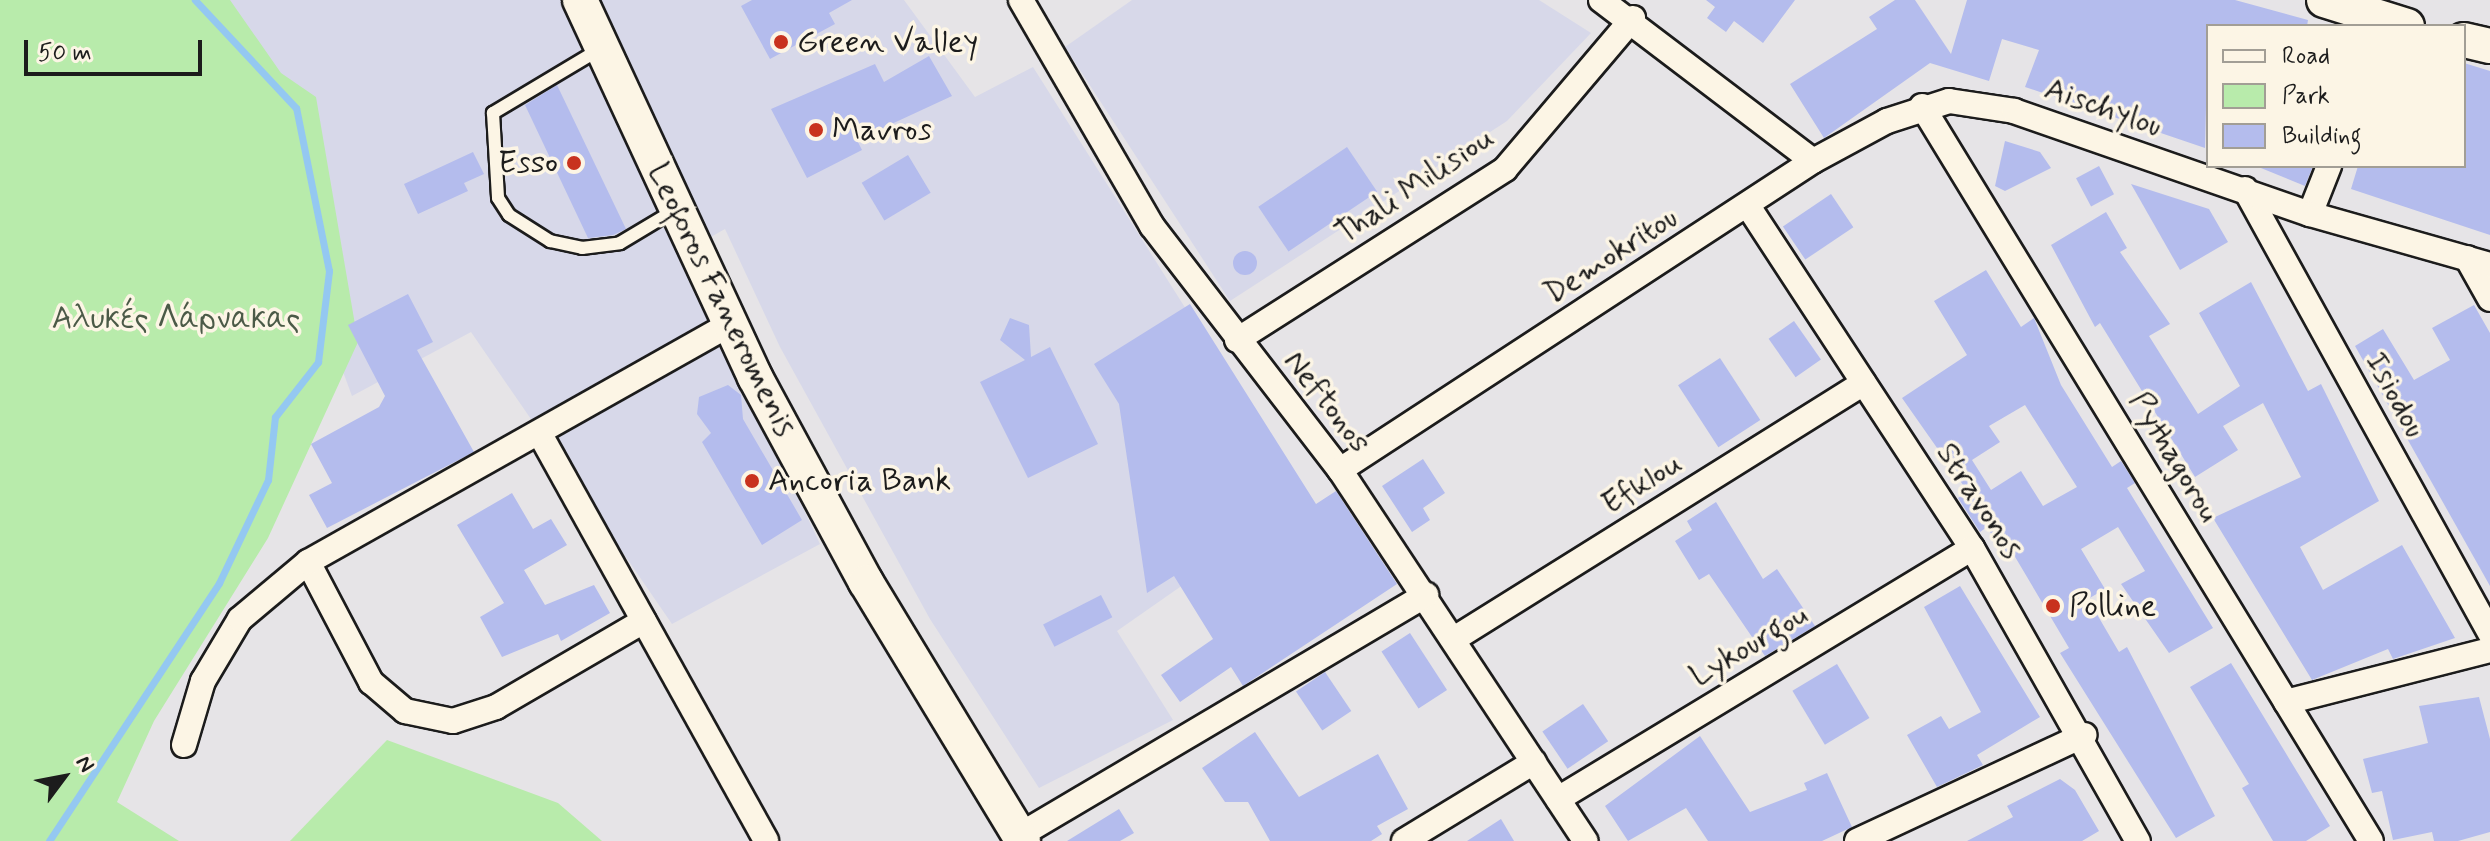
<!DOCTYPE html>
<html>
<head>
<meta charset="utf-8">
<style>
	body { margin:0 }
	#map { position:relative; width:2490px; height:841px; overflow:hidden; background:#e6e4e7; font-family:Mynerve,sans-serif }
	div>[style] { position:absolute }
	.built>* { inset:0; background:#d7d8e9 }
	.green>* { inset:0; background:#b8ebab }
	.stream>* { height:7px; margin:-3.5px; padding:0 3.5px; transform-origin:3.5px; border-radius:3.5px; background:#94c8f1 }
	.building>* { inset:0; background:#b4bced; transform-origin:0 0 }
	.round { border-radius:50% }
	.roads { filter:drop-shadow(2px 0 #1c1c1c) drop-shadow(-2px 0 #1c1c1c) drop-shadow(0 2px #1c1c1c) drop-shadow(0 -2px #1c1c1c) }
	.lane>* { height:12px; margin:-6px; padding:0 6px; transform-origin:6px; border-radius:6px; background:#fcf5e5 }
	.street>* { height:24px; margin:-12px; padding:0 12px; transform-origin:12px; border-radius:12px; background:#fcf5e5 }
	.secondary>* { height:34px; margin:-17px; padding:0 17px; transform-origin:17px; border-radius:17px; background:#fcf5e5 }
	.dots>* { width:22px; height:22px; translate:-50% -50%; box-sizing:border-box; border:4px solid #fcf5e5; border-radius:50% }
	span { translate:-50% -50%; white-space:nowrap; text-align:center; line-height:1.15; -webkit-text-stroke:7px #fcf5e5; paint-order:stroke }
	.poi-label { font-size:32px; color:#1c1c1c }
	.left { translate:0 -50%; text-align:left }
	.right { translate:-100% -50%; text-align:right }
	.street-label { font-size:32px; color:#1c1c1c }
	.park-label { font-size:32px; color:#4b5a47 }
	.legend { position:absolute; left:2206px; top:24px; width:260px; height:144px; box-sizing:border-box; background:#fcf5e5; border:2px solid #a29e95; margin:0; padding:10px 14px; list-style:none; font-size:24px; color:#1c1c1c }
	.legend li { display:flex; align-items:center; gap:16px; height:40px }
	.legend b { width:40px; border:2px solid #a29e95 }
	.north { position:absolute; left:24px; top:737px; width:80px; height:80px; -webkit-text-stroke:6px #fcf5e5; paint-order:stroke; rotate:58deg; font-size:22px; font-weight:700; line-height:32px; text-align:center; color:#1c1c1c }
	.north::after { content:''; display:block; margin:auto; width:28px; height:36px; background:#1c1c1c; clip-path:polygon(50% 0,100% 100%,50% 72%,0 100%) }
	.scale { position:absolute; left:24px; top:40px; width:178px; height:36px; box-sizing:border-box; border:4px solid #1c1c1c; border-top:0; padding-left:10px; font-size:24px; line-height:28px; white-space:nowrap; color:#1c1c1c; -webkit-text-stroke:6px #fcf5e5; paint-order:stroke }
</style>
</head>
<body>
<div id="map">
	<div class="built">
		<i style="clip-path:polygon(205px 0,904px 0,975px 97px,1033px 67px,1306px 499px,1117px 631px,1173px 720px,1039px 788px,930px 619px,780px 347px,725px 229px,682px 253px,820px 544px,672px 624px,471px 332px,352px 396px)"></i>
		<i style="clip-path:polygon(1132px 0,1539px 0,1591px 33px,1507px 121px,1230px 301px,1065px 47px)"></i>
	</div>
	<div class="green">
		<i style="clip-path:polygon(0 0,230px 0,281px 73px,316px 97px,358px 342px,268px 538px,154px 721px,117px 802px,179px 841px,0 841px)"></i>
		<i style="clip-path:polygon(387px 740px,558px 803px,602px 841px,290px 841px)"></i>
	</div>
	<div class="stream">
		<i style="left:49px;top:841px;width:309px;rotate:-56.6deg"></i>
		<i style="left:219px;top:583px;width:114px;rotate:-64.6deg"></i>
		<i style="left:268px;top:480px;width:63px;rotate:-83.7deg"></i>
		<i style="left:275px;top:417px;width:70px;rotate:-52deg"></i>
		<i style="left:318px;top:362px;width:92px;rotate:-83.1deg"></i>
		<i style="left:329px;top:271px;width:166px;rotate:-101.4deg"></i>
		<i style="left:296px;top:108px;width:148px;rotate:-133.1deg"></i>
	</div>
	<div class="building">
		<i style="clip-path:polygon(752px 0,852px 0,829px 13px,835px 24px,770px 59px,741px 6px)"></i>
		<i style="clip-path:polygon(1706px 0,1795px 0,1763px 43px,1734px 21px,1726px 32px,1707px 18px,1715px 7px)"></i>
		<i style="clip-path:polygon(1895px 0,1915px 0,1951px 54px,1967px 0,2235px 0,2308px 20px,2307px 26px,2208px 26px,2205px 148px,2025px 87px,2039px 50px,2002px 39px,1989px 81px,1930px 63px,1824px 138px,1790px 84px,1877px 29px,1869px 17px)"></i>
		<i style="clip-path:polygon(929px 56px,952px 96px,857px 140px,862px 150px,807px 178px,771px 109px,875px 64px,884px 82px)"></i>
		<i style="clip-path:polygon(2464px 63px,2490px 71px,2490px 235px,2351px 189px,2358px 166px,2464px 166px)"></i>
		<i style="clip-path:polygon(557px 85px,626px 229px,613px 235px,588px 238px,525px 105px)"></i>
		<i style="clip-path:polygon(2005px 141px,2040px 152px,2051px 168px,2005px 191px,1995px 186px)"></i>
		<i style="left:1347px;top:147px;width:54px;height:107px;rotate:56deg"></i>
		<i style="clip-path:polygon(473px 152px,484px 174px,464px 183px,468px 191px,418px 214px,404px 184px)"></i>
		<i style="left:908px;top:155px;width:44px;height:54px;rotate:59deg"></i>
		<i style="left:2099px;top:166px;width:32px;height:26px;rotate:62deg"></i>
		<i style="clip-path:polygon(2256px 166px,2313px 166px,2305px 186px)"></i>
		<i style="clip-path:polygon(2131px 184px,2209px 209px,2228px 242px,2180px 270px)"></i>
		<i style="left:1831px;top:194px;width:40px;height:58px;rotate:56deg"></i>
		<i style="clip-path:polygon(2106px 212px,2127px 248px,2120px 252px,2170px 324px,2149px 336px,2198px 414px,2240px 386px,2199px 313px,2251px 282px,2308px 391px,2321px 384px,2379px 501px,2300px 547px,2323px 590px,2402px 545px,2455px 638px,2393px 659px,2388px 649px,2312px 680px,2213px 518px,2301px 477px,2263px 403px,2223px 426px,2238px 450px,2195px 477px,2100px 323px,2095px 327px,2051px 245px)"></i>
		<i class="round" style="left:1233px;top:251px;width:24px;height:24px"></i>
		<i style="clip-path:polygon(evenodd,1986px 270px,2021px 327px,2034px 318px,2061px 385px,2112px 467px,2121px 461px,2135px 483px,2127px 488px,2213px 628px,2169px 653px,2121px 584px,2145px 571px,2118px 527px,2081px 549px,2105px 589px,2088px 599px,2119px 652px,2127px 647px,2215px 816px,2176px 838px,2060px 653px,2069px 648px,2011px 550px,2004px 555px,1987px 527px,1980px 532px,1958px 498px,1968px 492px,1902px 398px,1967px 355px,1934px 301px,1986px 270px,2025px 405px,2077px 487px,2043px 506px,2021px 471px,1991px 490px,1972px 460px,2000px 442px,1989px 426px,2025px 405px)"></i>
		<i style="clip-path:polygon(408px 294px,433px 342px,417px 350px,474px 452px,327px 528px,309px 495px,332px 483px,311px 444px,379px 407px,385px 396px,348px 325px)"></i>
		<i style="clip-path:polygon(1190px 304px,1316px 504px,1336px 491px,1397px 584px,1243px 686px,1231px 667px,1180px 702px,1161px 675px,1213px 639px,1174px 576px,1147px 593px,1119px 404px,1094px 364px)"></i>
		<i style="clip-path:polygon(2474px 305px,2490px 333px,2490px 586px,2355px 346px,2383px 329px,2414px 380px,2450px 360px,2432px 328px)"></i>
		<i style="clip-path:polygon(1010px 318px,1029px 325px,1031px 357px,1050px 347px,1098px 444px,1028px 478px,980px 382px,1025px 360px,1000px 340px)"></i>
		<i style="left:1794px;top:321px;width:47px;height:31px;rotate:55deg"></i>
		<i style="left:1720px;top:358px;width:74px;height:50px;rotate:57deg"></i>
		<i style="clip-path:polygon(728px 385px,741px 395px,743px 419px,802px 520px,762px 545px,702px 442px,711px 433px,697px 414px,699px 397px)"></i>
		<i style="clip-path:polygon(1423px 459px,1445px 493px,1423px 508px,1430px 520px,1412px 532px,1382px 486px)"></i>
		<i style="clip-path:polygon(512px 493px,533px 529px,551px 519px,567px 545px,524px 570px,545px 605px,594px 585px,610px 613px,561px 641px,558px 634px,502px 657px,480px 617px,504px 603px,457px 525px)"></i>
		<i style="clip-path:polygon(1716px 502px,1763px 579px,1777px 569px,1815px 626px,1765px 656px,1709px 574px,1699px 580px,1675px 541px,1692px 530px,1687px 521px)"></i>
		<i style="clip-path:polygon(1960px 586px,2040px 717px,1977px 755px,1983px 765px,1937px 787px,1907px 735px,1941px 716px,1949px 729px,1981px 712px,1924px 607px)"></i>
		<i style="left:1101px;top:595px;width:25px;height:65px;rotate:63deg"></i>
		<i style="left:1410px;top:633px;width:68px;height:34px;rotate:57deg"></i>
		<i style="clip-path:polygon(2231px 663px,2330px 826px,2306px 841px,2273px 841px,2242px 788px,2249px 784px,2190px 687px)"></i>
		<i style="left:1837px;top:664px;width:63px;height:52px;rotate:59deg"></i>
		<i style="left:1325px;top:672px;width:47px;height:35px;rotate:56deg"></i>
		<i style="clip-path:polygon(2479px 697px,2490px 739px,2490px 832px,2458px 841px,2434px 841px,2432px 832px,2393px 840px,2382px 791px,2372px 793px,2363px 759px,2428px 743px,2419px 706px)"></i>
		<i style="left:1583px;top:704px;width:45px;height:49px;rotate:56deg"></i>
		<i style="clip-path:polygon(1255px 732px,1299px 797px,1378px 754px,1408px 809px,1377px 826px,1382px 834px,1371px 841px,1270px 841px,1248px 802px,1225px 802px,1202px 768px)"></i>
		<i style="clip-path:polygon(1700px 736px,1750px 812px,1807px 790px,1804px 783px,1827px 773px,1852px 827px,1822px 841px,1708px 841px,1686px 808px,1628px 841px,1605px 806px)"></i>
		<i style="clip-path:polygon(2060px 779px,2075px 790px,2099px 831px,2082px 841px,1967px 841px,2013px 817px,2007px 806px)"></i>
		<i style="clip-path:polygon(1119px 809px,1134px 833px,1120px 841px,1067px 841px)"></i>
		<i style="clip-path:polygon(1501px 819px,1514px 841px,1467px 841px)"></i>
	</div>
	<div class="roads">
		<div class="lane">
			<i style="left:600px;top:49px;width:125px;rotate:149.1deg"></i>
			<i style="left:493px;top:113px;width:85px;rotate:86.6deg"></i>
			<i style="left:498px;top:198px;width:20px;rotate:57deg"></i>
			<i style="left:509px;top:215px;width:49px;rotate:32.4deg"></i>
			<i style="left:550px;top:241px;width:33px;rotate:12deg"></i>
			<i style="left:582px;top:248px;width:38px;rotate:-7deg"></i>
			<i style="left:620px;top:243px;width:64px;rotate:-31deg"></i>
		</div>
		<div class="street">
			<i style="left:1021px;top:0;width:261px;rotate:59.9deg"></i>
			<i style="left:1152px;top:226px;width:308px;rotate:52.4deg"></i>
			<i style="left:1340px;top:470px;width:445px;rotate:56.5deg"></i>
			<i style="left:1601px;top:0;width:266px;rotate:37.2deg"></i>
			<i style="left:1922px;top:106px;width:861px;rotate:58.58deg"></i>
			<i style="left:2245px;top:189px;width:507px;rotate:61.11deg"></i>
			<i style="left:1748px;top:206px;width:409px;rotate:56.8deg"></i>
			<i style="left:1972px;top:548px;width:337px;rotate:60.5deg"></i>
			<i style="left:2310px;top:214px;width:52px;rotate:-68.4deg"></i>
			<i style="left:2467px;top:258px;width:47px;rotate:60.7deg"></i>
			<i style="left:1237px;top:340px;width:318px;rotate:-32.5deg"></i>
			<i style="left:1505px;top:169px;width:198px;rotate:-49.7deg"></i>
			<i style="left:541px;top:436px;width:463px;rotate:60.9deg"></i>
			<i style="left:1340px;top:470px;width:565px;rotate:-33.16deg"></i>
			<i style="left:1813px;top:161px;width:84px;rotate:-28.4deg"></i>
			<i style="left:1887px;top:121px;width:65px;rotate:-17.9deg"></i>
			<i style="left:1949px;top:101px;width:66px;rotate:8.7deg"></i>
			<i style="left:2014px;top:111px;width:313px;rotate:19.2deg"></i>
			<i style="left:2310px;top:214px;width:187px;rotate:15.8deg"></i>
			<i style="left:308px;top:562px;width:136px;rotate:62.3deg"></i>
			<i style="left:371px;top:682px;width:45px;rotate:40.5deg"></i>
			<i style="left:405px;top:711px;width:49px;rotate:11.8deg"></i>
			<i style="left:453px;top:721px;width:45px;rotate:-18deg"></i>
			<i style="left:496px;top:707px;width:171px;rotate:-30.2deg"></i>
			<i style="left:1454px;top:639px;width:483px;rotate:-32deg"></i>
			<i style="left:2286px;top:702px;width:211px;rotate:-14.3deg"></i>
			<i style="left:184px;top:745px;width:67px;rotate:-73.5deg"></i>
			<i style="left:203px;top:681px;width:72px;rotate:-59.2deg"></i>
			<i style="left:240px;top:619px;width:89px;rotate:-40deg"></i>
			<i style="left:308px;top:562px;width:483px;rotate:-29.4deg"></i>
			<i style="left:1558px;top:799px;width:484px;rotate:-31.2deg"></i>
			<i style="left:1020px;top:835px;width:472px;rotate:-30.6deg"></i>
			<i style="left:1404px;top:841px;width:152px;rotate:-31.3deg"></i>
			<i style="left:1857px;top:841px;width:251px;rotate:-25deg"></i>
		</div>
		<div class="secondary">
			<i style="left:580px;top:0;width:416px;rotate:65.1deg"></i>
			<i style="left:755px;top:377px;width:233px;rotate:61.6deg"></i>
			<i style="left:866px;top:582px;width:303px;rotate:58.8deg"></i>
			<i style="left:2324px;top:0;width:87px;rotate:17.4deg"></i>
			<i style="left:2464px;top:40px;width:27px;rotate:13deg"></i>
		</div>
	</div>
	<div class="dots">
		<i style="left:781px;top:42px;background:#c8321e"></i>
		<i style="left:816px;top:130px;background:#c8321e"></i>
		<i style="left:574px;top:163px;background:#c8321e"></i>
		<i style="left:752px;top:481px;background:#c8321e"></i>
		<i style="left:2053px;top:606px;background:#c8321e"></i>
	</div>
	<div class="poi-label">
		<span class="left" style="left:797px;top:42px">Green Valley</span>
		<span class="left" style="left:832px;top:130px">Mavros</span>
		<span class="right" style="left:558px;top:163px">Esso</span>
		<span class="left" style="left:768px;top:481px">Ancoria Bank</span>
		<span class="left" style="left:2069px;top:606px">Polline</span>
	</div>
	<div class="street-label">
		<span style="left:2103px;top:108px;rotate:19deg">Aischylou</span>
		<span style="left:1415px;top:186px;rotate:-34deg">Thali Milisiou</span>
		<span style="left:1611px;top:256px;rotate:-33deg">Demokritou</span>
		<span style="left:721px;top:300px;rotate:64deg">Leoforos Faneromenis</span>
		<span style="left:2395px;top:395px;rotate:61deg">Isiodou</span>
		<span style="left:1327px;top:402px;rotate:52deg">Neftonos</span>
		<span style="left:2174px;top:457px;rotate:59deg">Pythagorou</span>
		<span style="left:1642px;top:484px;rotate:-32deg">Efklou</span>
		<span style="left:1979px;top:501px;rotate:57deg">Stravonos</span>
		<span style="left:1749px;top:646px;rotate:-31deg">Lykourgou</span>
	</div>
	<div class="park-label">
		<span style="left:176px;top:319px">Αλυκές Λάρνακας</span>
	</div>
	<ul class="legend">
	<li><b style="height:10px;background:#fcf5e5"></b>Road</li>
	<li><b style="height:22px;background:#b8ebab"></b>Park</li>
	<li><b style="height:22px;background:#b4bced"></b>Building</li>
	</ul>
	<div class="north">N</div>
	<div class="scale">50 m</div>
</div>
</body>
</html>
